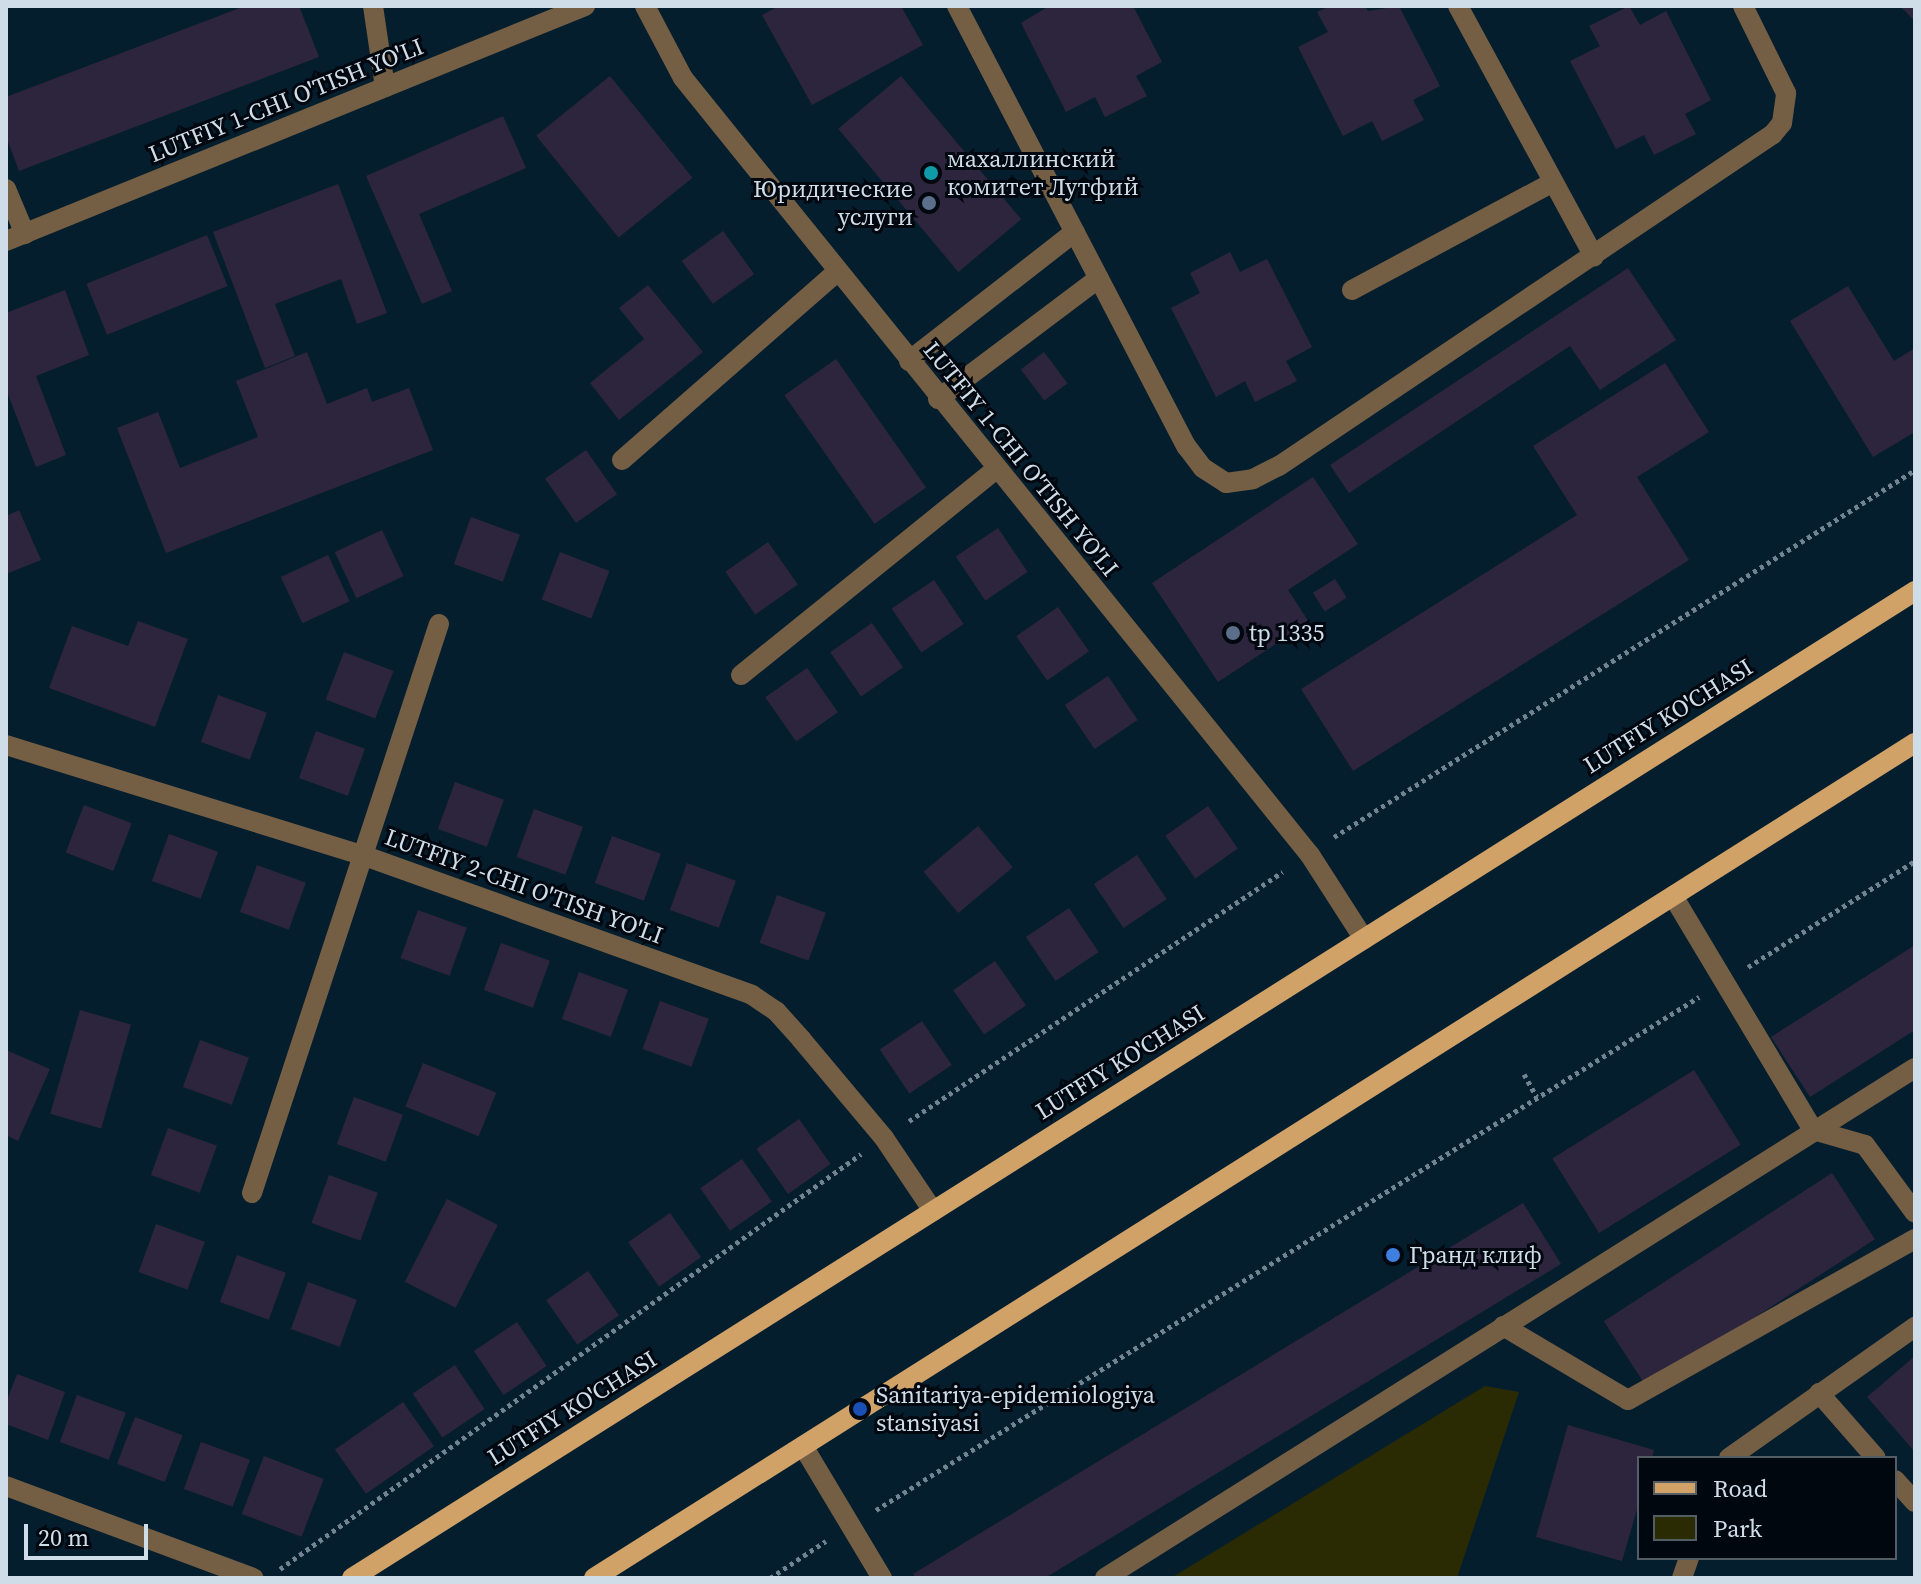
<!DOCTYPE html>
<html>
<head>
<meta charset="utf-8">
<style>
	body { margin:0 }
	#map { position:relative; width:1921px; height:1584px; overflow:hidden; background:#051e2e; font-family:"Source Serif 4",serif }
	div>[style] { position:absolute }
	.green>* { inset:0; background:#2a2b02 }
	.building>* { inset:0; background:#2d253d; transform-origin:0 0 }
	.path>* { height:5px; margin-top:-2.5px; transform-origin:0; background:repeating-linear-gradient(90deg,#718492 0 4px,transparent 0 8px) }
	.minor>* { height:20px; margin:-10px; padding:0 10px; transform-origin:10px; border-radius:10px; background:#755f44 }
	.major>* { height:20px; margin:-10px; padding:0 10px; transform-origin:10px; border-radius:10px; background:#d1a268 }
	.dots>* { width:22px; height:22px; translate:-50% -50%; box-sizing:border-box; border:4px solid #01070e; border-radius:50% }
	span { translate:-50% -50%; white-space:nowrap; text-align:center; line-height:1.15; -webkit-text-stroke:6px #01070e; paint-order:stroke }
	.street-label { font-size:24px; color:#cfdde9 }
	.poi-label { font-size:24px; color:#cfdde9 }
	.left { translate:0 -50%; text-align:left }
	.right { translate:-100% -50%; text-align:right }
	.frame { position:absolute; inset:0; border:8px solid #cfdde9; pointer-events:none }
	.legend { position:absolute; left:1637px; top:1456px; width:260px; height:104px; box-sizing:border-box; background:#01070e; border:2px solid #535d66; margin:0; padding:10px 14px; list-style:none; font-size:24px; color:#cfdde9 }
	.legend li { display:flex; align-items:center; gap:16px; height:40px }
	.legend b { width:40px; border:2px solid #535d66 }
	.scale { position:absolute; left:24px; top:1524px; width:124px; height:36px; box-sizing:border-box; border:4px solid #cfdde9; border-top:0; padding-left:10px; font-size:24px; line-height:28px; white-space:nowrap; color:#cfdde9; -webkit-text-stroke:6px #01070e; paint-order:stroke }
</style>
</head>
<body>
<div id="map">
	<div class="green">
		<i style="clip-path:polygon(1485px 1386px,1519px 1392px,1457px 1578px,1171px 1578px)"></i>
	</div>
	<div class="building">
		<i style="clip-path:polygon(245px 6px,299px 6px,319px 57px,19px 171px,6px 136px,6px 97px)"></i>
		<i style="clip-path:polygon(779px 6px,901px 6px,923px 45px,812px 105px,762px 15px)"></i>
		<i style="clip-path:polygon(1049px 6px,1133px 6px,1162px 62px,1136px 76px,1147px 96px,1105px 117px,1095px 97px,1066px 112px,1021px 23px)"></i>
		<i style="clip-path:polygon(1330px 6px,1365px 6px,1368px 11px,1399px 6px,1440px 86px,1413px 100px,1424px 120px,1382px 141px,1372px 121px,1343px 136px,1298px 47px,1328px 32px,1317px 12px)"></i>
		<i style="clip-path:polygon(1629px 6px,1640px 25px,1666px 11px,1711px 100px,1685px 114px,1696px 134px,1654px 155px,1644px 135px,1616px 149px,1570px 61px,1600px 46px,1589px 26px)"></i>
		<i style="clip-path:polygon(1900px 6px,1915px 6px,1915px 21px)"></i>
		<i style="left:610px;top:76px;width:131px;height:95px;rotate:51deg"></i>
		<i style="left:901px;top:76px;width:187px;height:82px;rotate:50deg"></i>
		<i style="clip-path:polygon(503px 116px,526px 168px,419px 214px,452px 291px,422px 304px,366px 176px)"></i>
		<i style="clip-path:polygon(338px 184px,387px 313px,357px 324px,341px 279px,275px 304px,295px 356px,265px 368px,213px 232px)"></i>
		<i style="left:723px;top:231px;width:53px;height:51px;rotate:54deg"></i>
		<i style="left:207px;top:235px;width:55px;height:130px;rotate:68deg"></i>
		<i style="clip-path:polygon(1230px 252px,1240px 272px,1267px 259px,1312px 347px,1286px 361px,1297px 381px,1255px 402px,1245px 381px,1216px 397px,1171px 308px,1200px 293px,1190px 273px)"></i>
		<i style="clip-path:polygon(1628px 268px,1676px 340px,1600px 390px,1570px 346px,1349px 493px,1330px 465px)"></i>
		<i style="clip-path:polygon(648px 285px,703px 352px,619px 420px,590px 383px,644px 339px,619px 308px)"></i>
		<i style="clip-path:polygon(1848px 286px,1894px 361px,1915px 348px,1915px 432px,1873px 457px,1790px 321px)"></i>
		<i style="clip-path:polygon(65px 290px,89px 355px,36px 376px,66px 455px,36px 467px,6px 389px,6px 313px)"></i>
		<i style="clip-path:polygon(307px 352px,327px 404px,367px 388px,372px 402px,409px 388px,433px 450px,166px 553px,117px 428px,158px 412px,180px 468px,258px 437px,236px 381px)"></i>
		<i style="left:1044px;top:352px;width:39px;height:29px;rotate:53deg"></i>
		<i style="left:836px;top:359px;width:157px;height:63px;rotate:55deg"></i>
		<i style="clip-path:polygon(1665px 363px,1709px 432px,1637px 477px,1689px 560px,1353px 771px,1301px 689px,1577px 515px,1533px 446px)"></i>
		<i style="left:586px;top:450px;width:54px;height:50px;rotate:55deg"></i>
		<i style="clip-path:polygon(1313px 477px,1358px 544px,1288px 590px,1309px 622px,1218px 682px,1152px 583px)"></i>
		<i style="clip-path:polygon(19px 510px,41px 560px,6px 574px,6px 516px)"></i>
		<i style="left:471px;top:517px;width:52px;height:50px;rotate:20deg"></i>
		<i style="left:998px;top:528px;width:53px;height:51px;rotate:56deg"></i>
		<i style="left:382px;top:530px;width:51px;height:52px;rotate:65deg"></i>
		<i style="left:768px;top:542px;width:52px;height:52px;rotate:55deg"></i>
		<i style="left:560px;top:552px;width:53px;height:51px;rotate:21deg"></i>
		<i style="left:328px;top:555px;width:51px;height:52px;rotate:65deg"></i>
		<i style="left:1335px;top:579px;width:22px;height:26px;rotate:58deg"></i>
		<i style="left:934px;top:580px;width:53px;height:51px;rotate:56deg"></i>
		<i style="left:1058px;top:607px;width:54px;height:51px;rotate:55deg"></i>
		<i style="clip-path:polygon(138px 621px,188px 639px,155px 727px,49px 688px,72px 626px,128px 646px)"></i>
		<i style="left:872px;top:623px;width:54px;height:51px;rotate:55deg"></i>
		<i style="left:344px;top:652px;width:53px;height:51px;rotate:21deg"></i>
		<i style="left:807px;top:668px;width:54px;height:51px;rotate:55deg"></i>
		<i style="left:1108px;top:676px;width:53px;height:52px;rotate:56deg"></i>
		<i style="left:218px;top:695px;width:52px;height:50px;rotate:20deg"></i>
		<i style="left:316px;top:731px;width:52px;height:50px;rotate:20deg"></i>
		<i style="left:455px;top:782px;width:52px;height:50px;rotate:20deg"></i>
		<i style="left:84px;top:805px;width:51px;height:51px;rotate:21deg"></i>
		<i style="left:1208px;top:806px;width:52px;height:52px;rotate:55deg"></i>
		<i style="left:534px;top:809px;width:52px;height:51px;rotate:20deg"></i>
		<i style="left:978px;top:826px;width:54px;height:71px;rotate:50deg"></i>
		<i style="left:169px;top:834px;width:52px;height:50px;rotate:20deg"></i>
		<i style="left:612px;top:836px;width:52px;height:50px;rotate:20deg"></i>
		<i style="left:1137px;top:855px;width:53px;height:52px;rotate:56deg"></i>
		<i style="left:687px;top:863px;width:52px;height:50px;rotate:20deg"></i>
		<i style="left:257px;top:865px;width:52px;height:50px;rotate:20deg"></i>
		<i style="left:777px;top:895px;width:52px;height:51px;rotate:20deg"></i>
		<i style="left:1069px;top:908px;width:53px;height:52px;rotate:56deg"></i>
		<i style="left:418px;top:910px;width:52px;height:51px;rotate:20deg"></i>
		<i style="left:501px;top:943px;width:52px;height:50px;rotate:20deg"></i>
		<i style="clip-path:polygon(1915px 945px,1915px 1030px,1810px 1097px,1771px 1037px)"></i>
		<i style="left:995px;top:961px;width:54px;height:51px;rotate:55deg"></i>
		<i style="left:579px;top:972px;width:52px;height:50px;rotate:20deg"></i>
		<i style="left:660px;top:1001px;width:52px;height:51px;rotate:20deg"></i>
		<i style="left:80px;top:1010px;width:53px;height:108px;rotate:16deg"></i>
		<i style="left:922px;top:1021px;width:53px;height:51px;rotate:56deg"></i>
		<i style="left:200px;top:1040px;width:52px;height:50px;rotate:20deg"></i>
		<i style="clip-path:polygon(6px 1050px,50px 1069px,18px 1141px,6px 1135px)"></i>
		<i style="left:423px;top:1063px;width:79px;height:47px;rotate:22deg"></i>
		<i style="left:1694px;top:1070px;width:88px;height:167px;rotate:58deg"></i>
		<i style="left:354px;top:1097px;width:52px;height:50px;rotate:20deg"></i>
		<i style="left:799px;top:1119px;width:55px;height:52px;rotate:55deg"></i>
		<i style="left:168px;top:1128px;width:52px;height:50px;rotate:20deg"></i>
		<i style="left:742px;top:1159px;width:52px;height:51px;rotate:55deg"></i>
		<i style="left:1832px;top:1173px;width:79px;height:272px;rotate:57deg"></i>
		<i style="left:329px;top:1175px;width:52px;height:51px;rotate:20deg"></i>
		<i style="left:447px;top:1199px;width:57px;height:93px;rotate:27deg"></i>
		<i style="clip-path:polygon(1523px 1203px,1561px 1264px,1045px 1578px,916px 1578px,913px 1574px)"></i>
		<i style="left:670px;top:1213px;width:54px;height:51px;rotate:55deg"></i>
		<i style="left:156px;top:1224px;width:52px;height:51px;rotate:20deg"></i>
		<i style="left:237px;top:1255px;width:52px;height:50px;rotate:20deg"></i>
		<i style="left:588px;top:1271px;width:54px;height:51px;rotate:55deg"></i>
		<i style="left:308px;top:1282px;width:52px;height:50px;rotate:20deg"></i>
		<i style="left:517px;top:1322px;width:53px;height:52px;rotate:56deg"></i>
		<i style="clip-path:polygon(1915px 1356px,1915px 1452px,1867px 1397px)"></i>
		<i style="left:455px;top:1365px;width:53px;height:51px;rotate:56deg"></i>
		<i style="clip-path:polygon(17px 1374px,65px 1392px,48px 1440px,6px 1424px,6px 1403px)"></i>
		<i style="left:77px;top:1395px;width:52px;height:50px;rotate:20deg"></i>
		<i style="left:403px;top:1402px;width:54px;height:83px;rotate:55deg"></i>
		<i style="left:135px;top:1417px;width:51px;height:50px;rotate:21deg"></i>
		<i style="clip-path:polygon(1568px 1425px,1654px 1450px,1652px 1458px,1639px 1458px,1639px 1503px,1622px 1561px,1536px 1537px)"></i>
		<i style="left:201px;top:1442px;width:52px;height:50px;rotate:20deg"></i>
		<i style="left:264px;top:1456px;width:64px;height:62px;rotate:21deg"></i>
	</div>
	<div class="path">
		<i style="left:1334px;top:837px;width:687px;rotate:-32.28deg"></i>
		<i style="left:1748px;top:967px;width:198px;rotate:-32.4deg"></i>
		<i style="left:1524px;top:1074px;width:26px;rotate:61deg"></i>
		<i style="left:909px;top:1121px;width:449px;rotate:-33.7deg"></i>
		<i style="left:876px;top:1510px;width:970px;rotate:-31.94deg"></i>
		<i style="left:280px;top:1569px;width:714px;rotate:-35.54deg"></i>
		<i style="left:770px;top:1578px;width:67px;rotate:-33.5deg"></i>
	</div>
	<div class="minor">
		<i style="left:373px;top:6px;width:82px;rotate:81.6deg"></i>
		<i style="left:645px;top:6px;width:81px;rotate:62.2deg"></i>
		<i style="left:683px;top:78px;width:998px;rotate:51.1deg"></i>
		<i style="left:1310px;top:855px;width:100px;rotate:57.3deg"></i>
		<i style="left:957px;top:6px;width:497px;rotate:62.5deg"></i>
		<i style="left:1187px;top:447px;width:26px;rotate:53deg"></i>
		<i style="left:1203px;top:468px;width:27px;rotate:33deg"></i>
		<i style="left:1226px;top:483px;width:27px;rotate:-8deg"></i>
		<i style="left:1253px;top:479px;width:29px;rotate:-27deg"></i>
		<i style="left:1279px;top:466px;width:595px;rotate:-33.9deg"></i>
		<i style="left:1773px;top:134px;width:14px;rotate:-51deg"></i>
		<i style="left:1782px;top:123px;width:30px;rotate:-82deg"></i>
		<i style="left:1786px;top:93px;width:97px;rotate:-116.3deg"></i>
		<i style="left:1458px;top:6px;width:285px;rotate:61.5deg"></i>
		<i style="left:6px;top:189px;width:49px;rotate:67.1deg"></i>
		<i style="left:6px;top:241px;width:625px;rotate:-22.09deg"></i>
		<i style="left:1352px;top:290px;width:228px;rotate:-28.2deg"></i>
		<i style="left:909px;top:361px;width:210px;rotate:-37.9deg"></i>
		<i style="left:938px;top:399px;width:201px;rotate:-36.9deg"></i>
		<i style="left:622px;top:460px;width:286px;rotate:-41.2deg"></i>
		<i style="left:741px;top:675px;width:326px;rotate:-38.9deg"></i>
		<i style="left:6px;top:745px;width:373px;rotate:17.2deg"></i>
		<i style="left:362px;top:855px;width:414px;rotate:19.7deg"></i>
		<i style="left:752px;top:995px;width:29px;rotate:34deg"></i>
		<i style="left:776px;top:1011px;width:38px;rotate:48deg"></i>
		<i style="left:801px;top:1039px;width:129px;rotate:50deg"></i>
		<i style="left:884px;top:1138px;width:88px;rotate:56.1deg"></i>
		<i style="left:1673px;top:896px;width:273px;rotate:59.1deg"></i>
		<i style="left:1813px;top:1130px;width:54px;rotate:16.1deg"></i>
		<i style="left:1865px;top:1145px;width:84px;rotate:53.7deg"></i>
		<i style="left:252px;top:1193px;width:599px;rotate:-71.81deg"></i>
		<i style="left:1503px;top:1326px;width:145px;rotate:30.6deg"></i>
		<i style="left:1628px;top:1400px;width:329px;rotate:-29.3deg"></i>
		<i style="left:1819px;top:1393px;width:86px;rotate:48.8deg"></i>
		<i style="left:803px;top:1446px;width:154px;rotate:59.1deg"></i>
		<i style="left:1729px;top:1458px;width:228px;rotate:-35.2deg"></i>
		<i style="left:1895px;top:1480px;width:30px;rotate:48deg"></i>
		<i style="left:6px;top:1486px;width:264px;rotate:20.4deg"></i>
		<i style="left:1105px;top:1578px;width:957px;rotate:-32.2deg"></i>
		<i style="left:1682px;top:1578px;width:21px;rotate:-71deg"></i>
	</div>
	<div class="major">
		<i style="left:352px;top:1578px;width:1849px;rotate:-32.27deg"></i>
		<i style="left:594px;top:1578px;width:1563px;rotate:-32.3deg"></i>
	</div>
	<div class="dots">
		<i style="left:931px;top:173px;background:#0f9aa8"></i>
		<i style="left:929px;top:203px;background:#5c6f8a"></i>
		<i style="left:1233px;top:633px;background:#5c6f8a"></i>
		<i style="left:1393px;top:1255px;background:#3f7fe0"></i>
		<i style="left:860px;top:1409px;background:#1a4fb4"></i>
	</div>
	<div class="street-label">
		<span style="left:286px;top:100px;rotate:-22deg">LUTFIY 1-CHI O'TISH YO'LI</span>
		<span style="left:1021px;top:459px;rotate:51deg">LUTFIY 1-CHI O'TISH YO'LI</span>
		<span style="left:1668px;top:716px;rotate:-32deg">LUTFIY KO'CHASI</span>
		<span style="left:524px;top:886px;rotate:20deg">LUTFIY 2-CHI O'TISH YO'LI</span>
		<span style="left:1120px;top:1062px;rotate:-32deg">LUTFIY KO'CHASI</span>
		<span style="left:572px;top:1408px;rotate:-32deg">LUTFIY KO'CHASI</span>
	</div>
	<div class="poi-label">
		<span class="left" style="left:947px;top:173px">махаллинский<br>комитет Лутфий</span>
		<span class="right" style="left:913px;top:203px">Юридические<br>услуги</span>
		<span class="left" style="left:1249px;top:633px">tp 1335</span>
		<span class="left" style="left:1409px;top:1255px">Гранд клиф</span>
		<span class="left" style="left:876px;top:1409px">Sanitariya-epidemiologiya<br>stansiyasi</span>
	</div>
	<div class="frame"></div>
	<ul class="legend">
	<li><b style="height:10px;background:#d1a268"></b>Road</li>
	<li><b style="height:22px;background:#2a2b02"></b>Park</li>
	</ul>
	<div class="scale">20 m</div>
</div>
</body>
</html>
